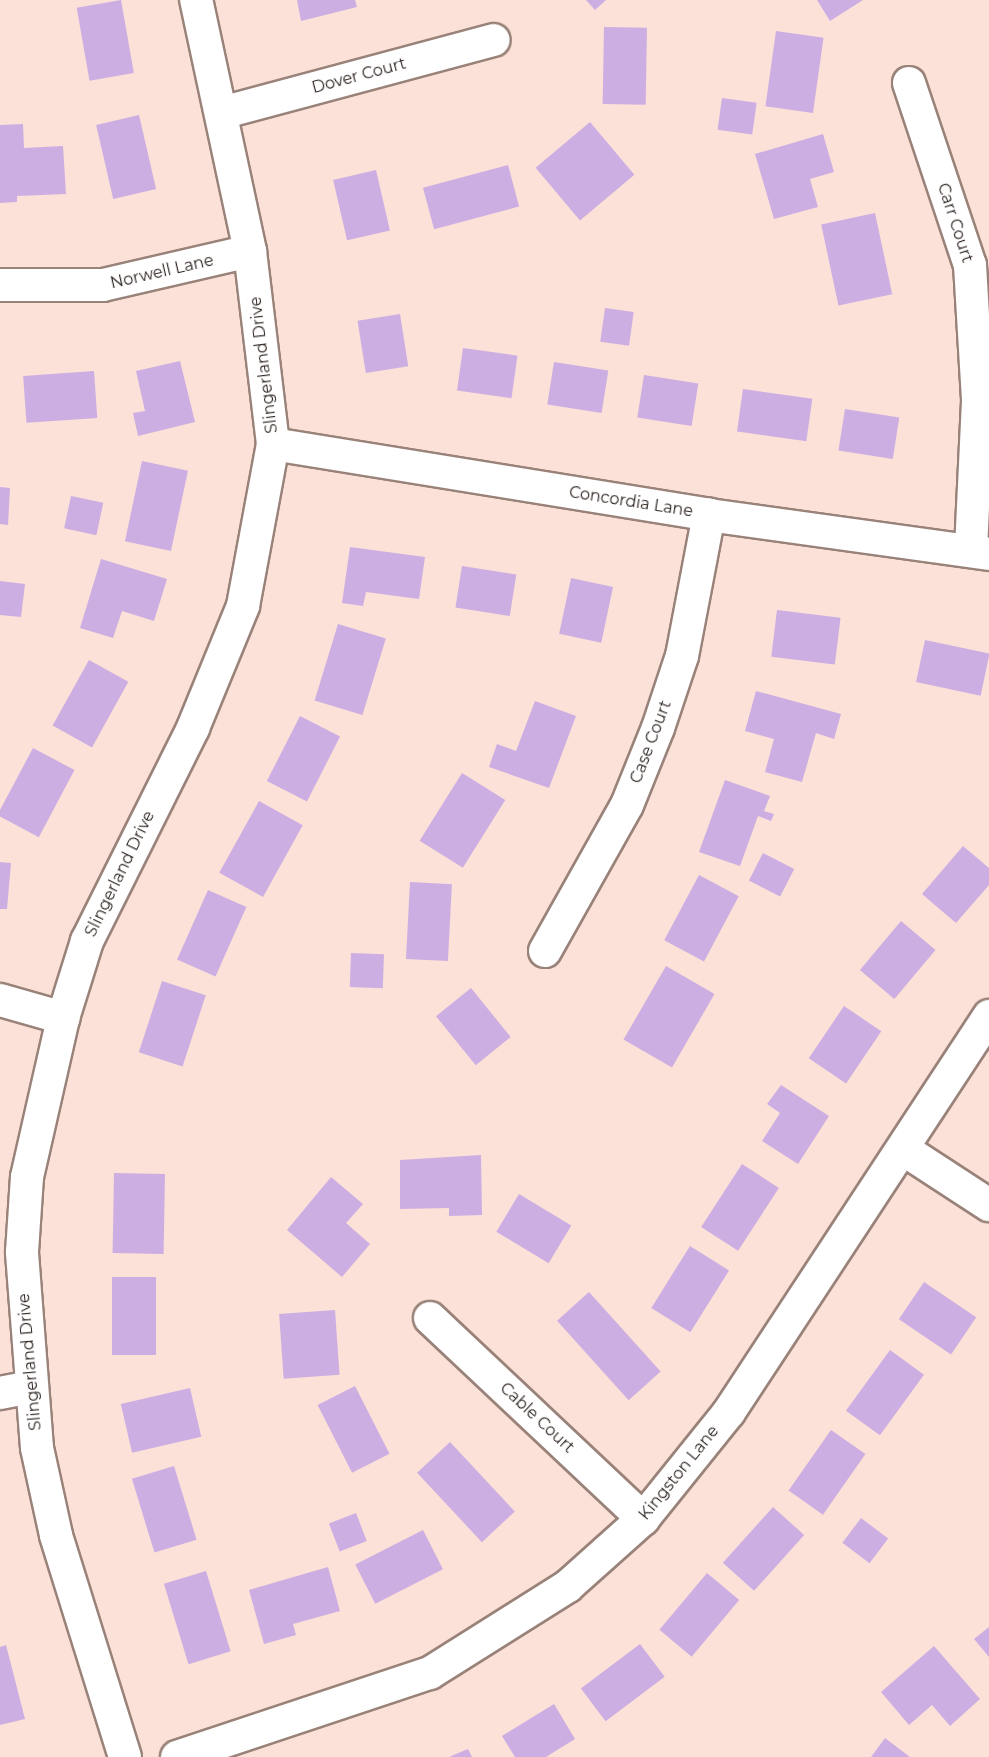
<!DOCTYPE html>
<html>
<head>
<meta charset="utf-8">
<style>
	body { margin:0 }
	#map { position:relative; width:989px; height:1757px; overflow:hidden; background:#fbe1d7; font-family:Montserrat,sans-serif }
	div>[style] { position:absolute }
	.building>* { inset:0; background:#cdaee3; transform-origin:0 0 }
	.roads { filter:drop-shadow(2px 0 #998279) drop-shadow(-2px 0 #998279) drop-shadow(0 2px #998279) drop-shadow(0 -2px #998279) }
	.minor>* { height:32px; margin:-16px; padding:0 16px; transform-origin:16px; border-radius:16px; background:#fff }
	span { translate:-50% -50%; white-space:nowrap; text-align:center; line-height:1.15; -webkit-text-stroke:4.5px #fff; paint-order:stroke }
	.street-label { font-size:16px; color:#2d2420 }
</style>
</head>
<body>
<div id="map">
	<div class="building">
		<i style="left:121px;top:0;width:74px;height:45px;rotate:80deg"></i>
		<i style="clip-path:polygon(297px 0,355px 0,357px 7px,301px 21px)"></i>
		<i style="clip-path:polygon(586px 0,606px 0,595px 10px)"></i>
		<i style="clip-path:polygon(817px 0,863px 0,830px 21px)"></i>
		<i style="left:604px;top:27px;width:43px;height:77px;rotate:1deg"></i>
		<i style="left:776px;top:31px;width:48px;height:76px;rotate:8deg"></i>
		<i style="left:722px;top:98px;width:35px;height:32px;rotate:8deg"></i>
		<i style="left:139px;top:115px;width:76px;height:44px;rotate:77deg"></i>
		<i style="left:590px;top:122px;width:69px;height:71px;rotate:50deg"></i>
		<i style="clip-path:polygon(23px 124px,24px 148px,63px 146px,66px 194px,17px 196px,17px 202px,0 203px,0 125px)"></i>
		<i style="clip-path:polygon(823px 134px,834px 172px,810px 179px,818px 207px,774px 219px,755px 154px)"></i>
		<i style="left:508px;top:165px;width:43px;height:88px;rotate:75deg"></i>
		<i style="left:376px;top:170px;width:62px;height:44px;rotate:77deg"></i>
		<i style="left:875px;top:213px;width:83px;height:55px;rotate:78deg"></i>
		<i style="left:605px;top:308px;width:29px;height:34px;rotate:8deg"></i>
		<i style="left:400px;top:314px;width:53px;height:43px;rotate:81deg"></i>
		<i style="left:463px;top:348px;width:55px;height:43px;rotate:8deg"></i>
		<i style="clip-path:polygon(180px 361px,195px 422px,138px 436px,133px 413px,145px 411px,136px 371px)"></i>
		<i style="left:554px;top:362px;width:55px;height:43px;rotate:9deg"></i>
		<i style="left:94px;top:371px;width:47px;height:71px;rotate:86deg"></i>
		<i style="left:644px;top:375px;width:55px;height:43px;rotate:9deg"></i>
		<i style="left:743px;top:389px;width:70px;height:43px;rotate:8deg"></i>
		<i style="left:845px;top:409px;width:55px;height:42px;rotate:9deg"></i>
		<i style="left:142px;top:461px;width:47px;height:82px;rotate:12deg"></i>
		<i style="clip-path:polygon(0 487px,10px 488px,8px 525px,0 524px)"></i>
		<i style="left:71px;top:496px;width:33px;height:33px;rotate:12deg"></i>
		<i style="clip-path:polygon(350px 547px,425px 557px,419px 599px,366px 592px,363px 606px,342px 603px)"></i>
		<i style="clip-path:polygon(101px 559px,167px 579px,154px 621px,122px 611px,113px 638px,80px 628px)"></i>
		<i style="left:462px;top:566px;width:55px;height:42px;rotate:9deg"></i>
		<i style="left:571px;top:578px;width:43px;height:57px;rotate:12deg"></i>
		<i style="clip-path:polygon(0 581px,25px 584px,21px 617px,0 615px)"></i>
		<i style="left:777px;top:610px;width:64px;height:47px;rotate:7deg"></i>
		<i style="left:338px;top:624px;width:50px;height:80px;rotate:17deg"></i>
		<i style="left:925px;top:640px;width:66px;height:43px;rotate:12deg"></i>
		<i style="left:89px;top:660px;width:45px;height:75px;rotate:29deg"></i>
		<i style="clip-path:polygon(756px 691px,841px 714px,834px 739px,816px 733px,802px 782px,765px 772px,774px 739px,745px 731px)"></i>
		<i style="clip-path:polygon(535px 701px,576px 716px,549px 788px,489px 767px,497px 744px,516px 751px)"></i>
		<i style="left:300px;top:716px;width:45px;height:73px;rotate:27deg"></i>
		<i style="left:33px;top:748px;width:47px;height:76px;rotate:28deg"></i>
		<i style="left:462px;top:773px;width:51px;height:80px;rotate:32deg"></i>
		<i style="clip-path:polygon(725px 780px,770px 796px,764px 811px,774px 814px,771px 821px,758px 816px,740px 866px,699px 852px)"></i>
		<i style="left:259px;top:801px;width:50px;height:82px;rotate:29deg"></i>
		<i style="clip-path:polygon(963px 846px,989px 868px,989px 885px,956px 923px,922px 894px)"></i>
		<i style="left:763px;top:853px;width:35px;height:31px;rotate:27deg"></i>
		<i style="clip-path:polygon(0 862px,11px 863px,7px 909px,0 909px)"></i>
		<i style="left:699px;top:875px;width:45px;height:74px;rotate:28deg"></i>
		<i style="left:410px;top:882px;width:42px;height:77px;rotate:3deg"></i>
		<i style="left:208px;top:890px;width:42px;height:76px;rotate:24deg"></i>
		<i style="left:901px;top:921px;width:45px;height:64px;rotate:40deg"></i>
		<i style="left:351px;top:953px;width:33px;height:34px;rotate:2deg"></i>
		<i style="left:666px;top:966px;width:56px;height:85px;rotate:30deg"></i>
		<i style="left:162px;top:981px;width:46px;height:75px;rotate:18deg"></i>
		<i style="left:471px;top:988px;width:63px;height:45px;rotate:51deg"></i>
		<i style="left:844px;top:1006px;width:45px;height:63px;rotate:34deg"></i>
		<i style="clip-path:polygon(781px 1085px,829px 1116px,798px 1164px,762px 1141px,780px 1113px,767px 1104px)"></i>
		<i style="clip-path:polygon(481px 1155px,482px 1215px,449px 1216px,449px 1208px,400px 1209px,400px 1160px)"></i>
		<i style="left:742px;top:1164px;width:44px;height:75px;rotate:33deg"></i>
		<i style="left:114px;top:1173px;width:51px;height:80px;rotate:1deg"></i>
		<i style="clip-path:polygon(331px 1177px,363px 1204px,346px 1223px,370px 1244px,342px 1277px,287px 1230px)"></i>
		<i style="left:519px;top:1194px;width:61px;height:44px;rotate:31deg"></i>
		<i style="left:690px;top:1246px;width:46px;height:73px;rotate:32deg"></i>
		<i style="left:112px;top:1277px;width:44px;height:78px"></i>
		<i style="left:924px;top:1282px;width:63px;height:45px;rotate:34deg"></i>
		<i style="left:589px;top:1292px;width:107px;height:43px;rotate:48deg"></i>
		<i style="left:335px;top:1310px;width:65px;height:56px;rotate:86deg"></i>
		<i style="left:890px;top:1350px;width:42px;height:75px;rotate:36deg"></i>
		<i style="left:355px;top:1386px;width:76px;height:42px;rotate:63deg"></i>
		<i style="left:190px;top:1388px;width:50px;height:71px;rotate:77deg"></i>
		<i style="left:831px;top:1430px;width:42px;height:74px;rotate:35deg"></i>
		<i style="left:450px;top:1442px;width:95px;height:45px;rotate:47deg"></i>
		<i style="left:174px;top:1466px;width:77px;height:44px;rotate:73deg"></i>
		<i style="left:773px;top:1507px;width:42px;height:75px;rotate:42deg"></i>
		<i style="left:356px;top:1513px;width:30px;height:29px;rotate:69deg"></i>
		<i style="left:861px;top:1518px;width:34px;height:31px;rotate:37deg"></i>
		<i style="left:423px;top:1530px;width:44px;height:76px;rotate:63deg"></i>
		<i style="clip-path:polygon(328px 1567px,340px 1611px,293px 1624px,296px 1635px,264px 1644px,249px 1590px)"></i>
		<i style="left:206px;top:1571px;width:84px;height:44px;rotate:73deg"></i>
		<i style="left:707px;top:1573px;width:42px;height:74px;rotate:40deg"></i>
		<i style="clip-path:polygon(989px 1627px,989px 1657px,974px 1639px)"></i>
		<i style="left:640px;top:1644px;width:41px;height:74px;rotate:53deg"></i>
		<i style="clip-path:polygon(6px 1645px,25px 1719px,0 1725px,0 1647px)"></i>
		<i style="clip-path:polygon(934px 1646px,980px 1699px,950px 1726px,932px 1705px,909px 1725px,881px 1692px)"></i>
		<i style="clip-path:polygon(554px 1704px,575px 1739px,546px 1757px,515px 1757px,502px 1736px)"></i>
		<i style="clip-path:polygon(885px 1738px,910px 1757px,871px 1757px)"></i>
		<i style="clip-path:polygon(468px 1749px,472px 1757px,449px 1757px)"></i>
	</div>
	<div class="roads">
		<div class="minor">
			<i style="left:909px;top:83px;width:192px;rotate:71.5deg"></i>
			<i style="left:970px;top:265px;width:136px;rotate:86.6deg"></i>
			<i style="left:978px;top:401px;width:147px;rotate:92.7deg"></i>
			<i style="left:225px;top:112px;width:278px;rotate:-15deg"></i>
			<i style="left:0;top:285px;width:103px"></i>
			<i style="left:103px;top:285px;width:151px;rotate:-13deg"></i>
			<i style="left:273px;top:444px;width:442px;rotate:9.2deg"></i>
			<i style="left:709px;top:515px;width:283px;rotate:7.9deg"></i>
			<i style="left:545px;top:951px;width:167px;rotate:-60.7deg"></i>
			<i style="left:627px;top:805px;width:83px;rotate:-68.1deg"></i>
			<i style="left:658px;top:728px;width:76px;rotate:-71.6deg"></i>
			<i style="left:682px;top:656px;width:144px;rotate:-79.2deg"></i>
			<i style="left:0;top:1000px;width:66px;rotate:15.9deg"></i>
			<i style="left:903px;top:1149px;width:103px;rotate:33.1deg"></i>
			<i style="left:430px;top:1318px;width:293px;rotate:43.3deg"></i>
			<i style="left:0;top:1393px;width:31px;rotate:-11deg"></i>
			<i style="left:125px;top:1757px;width:232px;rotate:-107.3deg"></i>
			<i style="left:56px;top:1535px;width:89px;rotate:-102.3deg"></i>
			<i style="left:37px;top:1448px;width:197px;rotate:-94.4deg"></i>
			<i style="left:22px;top:1252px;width:75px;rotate:-86.2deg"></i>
			<i style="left:27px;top:1177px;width:163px;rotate:-77.2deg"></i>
			<i style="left:63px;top:1018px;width:81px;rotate:-72.7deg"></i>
			<i style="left:87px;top:941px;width:238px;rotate:-63.5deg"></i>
			<i style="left:193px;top:728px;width:132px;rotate:-67.7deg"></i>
			<i style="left:243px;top:606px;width:165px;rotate:-79.5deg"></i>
			<i style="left:273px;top:444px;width:194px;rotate:-96.8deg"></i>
			<i style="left:250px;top:251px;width:257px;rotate:-102.1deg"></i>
			<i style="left:177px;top:1757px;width:267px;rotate:-18.4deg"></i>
			<i style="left:430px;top:1673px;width:163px;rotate:-32.2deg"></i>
			<i style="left:568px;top:1586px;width:101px;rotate:-41.8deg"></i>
			<i style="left:643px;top:1519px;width:137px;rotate:-51.2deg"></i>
			<i style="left:729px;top:1412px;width:474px;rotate:-56.7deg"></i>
		</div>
	</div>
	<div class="street-label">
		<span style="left:359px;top:76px;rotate:-15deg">Dover Court</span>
		<span style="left:955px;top:223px;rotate:72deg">Carr Court</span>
		<span style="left:162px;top:272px;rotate:-13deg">Norwell Lane</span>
		<span style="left:264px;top:365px;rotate:-97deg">Slingerland Drive</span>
		<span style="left:631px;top:502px;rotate:9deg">Concordia Lane</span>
		<span style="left:651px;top:742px;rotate:-69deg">Case Court</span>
		<span style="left:120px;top:874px;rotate:-64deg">Slingerland Drive</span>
		<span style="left:30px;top:1362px;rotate:-95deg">Slingerland Drive</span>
		<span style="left:537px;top:1418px;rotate:43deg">Cable Court</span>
		<span style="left:679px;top:1473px;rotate:-51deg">Kingston Lane</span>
	</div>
</div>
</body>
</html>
